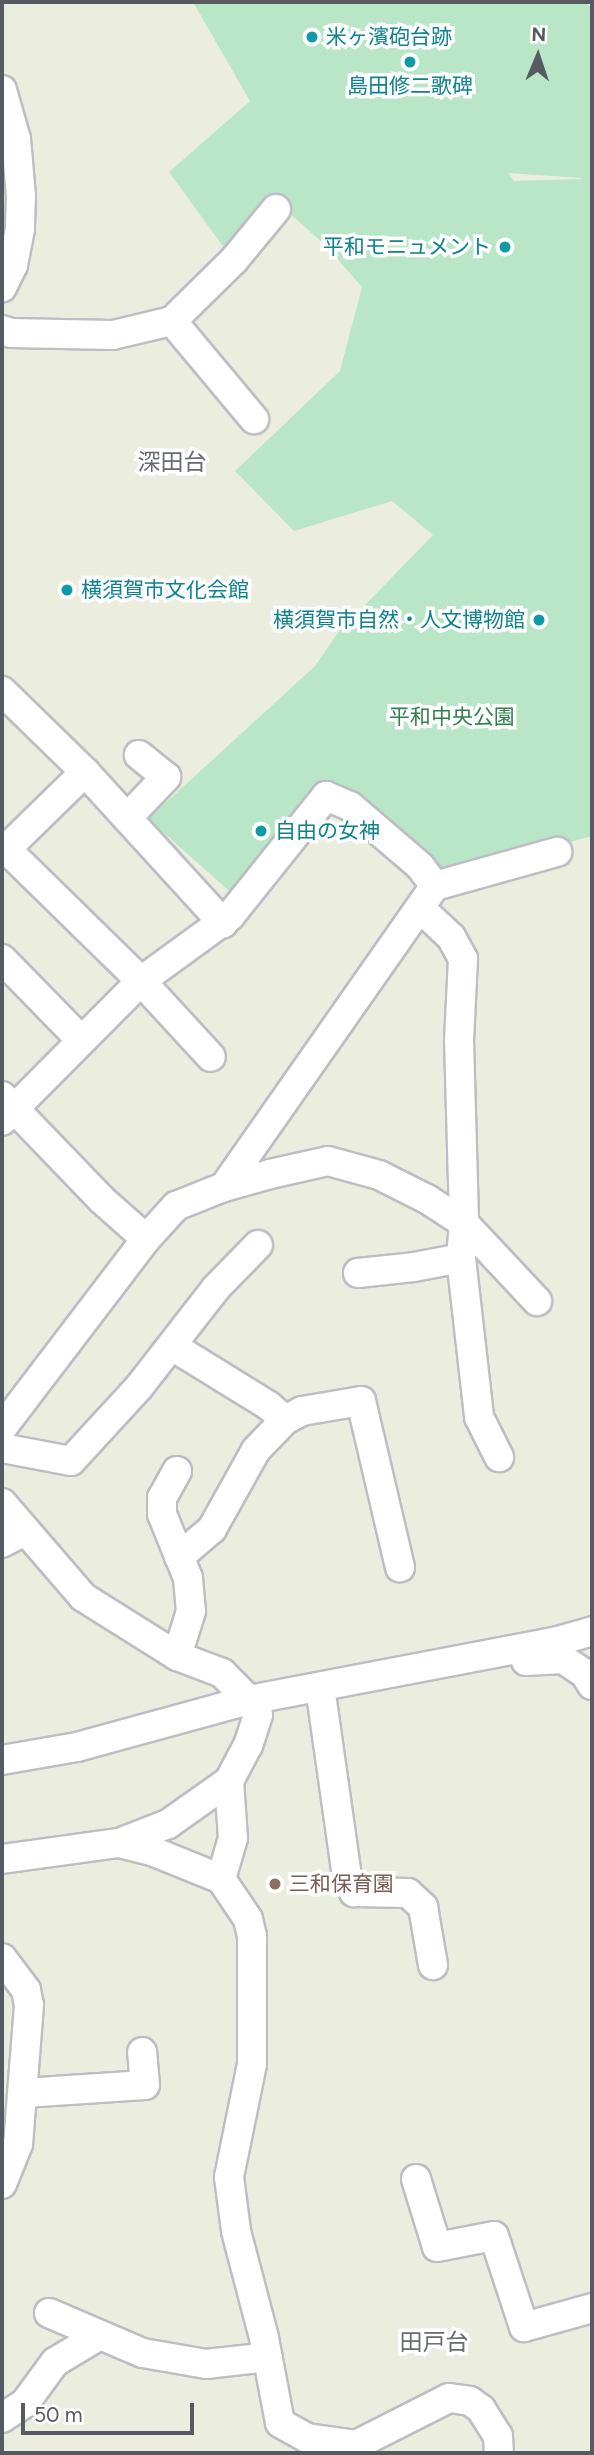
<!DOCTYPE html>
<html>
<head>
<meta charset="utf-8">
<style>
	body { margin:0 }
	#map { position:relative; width:594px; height:2455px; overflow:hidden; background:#ebeddf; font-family:Figtree,"Noto Sans JP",sans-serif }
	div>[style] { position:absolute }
	.green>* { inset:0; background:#bae6c8 }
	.roads { filter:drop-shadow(2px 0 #bdbdc4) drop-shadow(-2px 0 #bdbdc4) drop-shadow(0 2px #bdbdc4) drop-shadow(0 -2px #bdbdc4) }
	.minor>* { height:28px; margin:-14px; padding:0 14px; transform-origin:14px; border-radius:14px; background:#fff }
	.dots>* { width:19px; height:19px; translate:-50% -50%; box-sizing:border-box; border:4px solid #fff; border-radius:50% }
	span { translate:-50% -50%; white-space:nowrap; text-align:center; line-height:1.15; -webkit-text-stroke:7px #fff; paint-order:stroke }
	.culture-label { font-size:21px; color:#0d838f }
	.left { translate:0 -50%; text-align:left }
	.right { translate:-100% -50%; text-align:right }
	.park-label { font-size:21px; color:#2f824d }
	.education-label { font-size:21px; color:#785e54 }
	.neighbourhood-label { font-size:23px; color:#696b74 }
	.frame { position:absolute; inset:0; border:4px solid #585a62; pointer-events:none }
	.north { position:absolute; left:503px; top:21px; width:70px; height:70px; -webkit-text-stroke:5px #fff; paint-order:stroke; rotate:2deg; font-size:19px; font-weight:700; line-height:28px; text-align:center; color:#585a62 }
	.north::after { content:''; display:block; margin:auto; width:24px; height:32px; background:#585a62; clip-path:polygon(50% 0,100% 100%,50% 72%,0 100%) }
	.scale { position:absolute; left:21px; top:2403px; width:173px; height:32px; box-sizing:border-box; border:4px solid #585a62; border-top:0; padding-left:9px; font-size:21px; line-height:24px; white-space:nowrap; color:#585a62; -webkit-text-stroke:5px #fff; paint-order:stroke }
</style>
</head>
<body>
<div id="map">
	<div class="green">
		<i style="clip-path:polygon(evenodd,193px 2px,585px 2px,592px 8px,592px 836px,432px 879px,326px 797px,244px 904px,148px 819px,315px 666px,337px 634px,433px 535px,392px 501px,294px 531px,235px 471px,340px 371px,362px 287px,325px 245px,277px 202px,230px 256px,169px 172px,250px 101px,193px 2px,508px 173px,581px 178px,581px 179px,514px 181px,508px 173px)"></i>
	</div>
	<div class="roads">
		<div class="minor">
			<i style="left:2px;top:90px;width:51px;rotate:74.1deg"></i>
			<i style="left:16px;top:139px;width:57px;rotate:85deg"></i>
			<i style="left:21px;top:196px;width:33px;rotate:92deg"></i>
			<i style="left:20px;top:229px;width:37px;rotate:101deg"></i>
			<i style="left:13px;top:265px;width:25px;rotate:116deg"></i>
			<i style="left:172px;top:321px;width:128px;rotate:50.1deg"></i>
			<i style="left:2px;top:330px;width:9px;rotate:18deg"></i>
			<i style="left:11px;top:333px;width:102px;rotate:1.1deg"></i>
			<i style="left:113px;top:335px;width:61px;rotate:-13.3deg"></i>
			<i style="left:172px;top:321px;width:87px;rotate:-44.5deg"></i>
			<i style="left:234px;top:260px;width:66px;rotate:-50.5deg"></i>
			<i style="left:2px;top:691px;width:116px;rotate:44.3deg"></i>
			<i style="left:85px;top:772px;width:205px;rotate:47.6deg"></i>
			<i style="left:127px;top:818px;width:57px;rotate:-46.4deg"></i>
			<i style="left:166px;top:777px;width:35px;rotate:-141deg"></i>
			<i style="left:2px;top:845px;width:194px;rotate:44.4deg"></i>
			<i style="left:141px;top:981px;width:103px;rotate:47.4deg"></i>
			<i style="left:2px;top:853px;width:116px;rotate:-44.3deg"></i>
			<i style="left:421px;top:909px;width:41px;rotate:43deg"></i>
			<i style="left:451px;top:937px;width:25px;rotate:61deg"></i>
			<i style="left:463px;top:959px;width:81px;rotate:92.8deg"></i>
			<i style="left:459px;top:1040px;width:183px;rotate:88.4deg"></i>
			<i style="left:464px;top:1223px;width:35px;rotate:95deg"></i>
			<i style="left:461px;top:1258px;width:160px;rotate:83.5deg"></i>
			<i style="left:479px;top:1417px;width:45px;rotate:63.4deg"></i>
			<i style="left:2px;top:959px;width:113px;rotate:45.7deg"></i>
			<i style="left:2px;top:1096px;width:143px;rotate:46.1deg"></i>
			<i style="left:101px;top:1199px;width:60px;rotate:41.6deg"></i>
			<i style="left:2px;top:1121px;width:197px;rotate:-45.2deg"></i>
			<i style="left:141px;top:981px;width:110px;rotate:-36.1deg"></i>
			<i style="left:230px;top:916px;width:154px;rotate:-51.3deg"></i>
			<i style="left:326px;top:796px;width:26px;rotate:23deg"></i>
			<i style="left:350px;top:806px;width:92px;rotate:40.6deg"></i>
			<i style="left:420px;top:866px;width:25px;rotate:53deg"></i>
			<i style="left:224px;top:1187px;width:368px;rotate:-55deg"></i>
			<i style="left:435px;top:886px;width:127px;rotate:-15.6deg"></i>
			<i style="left:358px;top:1273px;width:56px;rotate:-6.1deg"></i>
			<i style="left:414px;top:1267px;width:48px;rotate:-10.8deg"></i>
			<i style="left:172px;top:1346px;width:114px;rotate:31.7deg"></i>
			<i style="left:269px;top:1406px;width:21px;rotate:41deg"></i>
			<i style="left:2px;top:1428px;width:238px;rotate:-52.7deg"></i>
			<i style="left:146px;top:1239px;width:45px;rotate:-47.7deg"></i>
			<i style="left:176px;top:1206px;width:52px;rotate:-21.6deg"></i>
			<i style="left:224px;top:1187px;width:48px;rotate:-15.8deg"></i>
			<i style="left:270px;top:1174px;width:59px;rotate:-12.6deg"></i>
			<i style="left:328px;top:1161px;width:53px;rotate:15.4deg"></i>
			<i style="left:379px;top:1175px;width:54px;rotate:26.6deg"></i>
			<i style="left:427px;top:1199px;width:44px;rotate:33deg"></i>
			<i style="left:464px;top:1223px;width:107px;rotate:46.9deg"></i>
			<i style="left:2px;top:1448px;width:70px;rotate:10.7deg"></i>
			<i style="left:71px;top:1461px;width:100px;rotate:-47.4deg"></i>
			<i style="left:139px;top:1387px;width:125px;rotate:-52.1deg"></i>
			<i style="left:216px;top:1288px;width:60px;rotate:-45.7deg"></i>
			<i style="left:177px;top:1471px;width:31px;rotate:119deg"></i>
			<i style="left:162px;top:1498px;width:16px;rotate:90deg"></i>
			<i style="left:162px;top:1514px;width:69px;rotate:67.9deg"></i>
			<i style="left:188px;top:1578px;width:33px;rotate:85deg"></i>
			<i style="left:191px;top:1611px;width:47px;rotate:107.3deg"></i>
			<i style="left:2px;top:1503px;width:124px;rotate:49.2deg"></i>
			<i style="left:83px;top:1597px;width:111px;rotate:32.1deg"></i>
			<i style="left:177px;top:1656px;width:48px;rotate:20.7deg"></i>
			<i style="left:222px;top:1673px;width:38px;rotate:45deg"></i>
			<i style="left:249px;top:1700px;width:17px;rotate:59deg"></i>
			<i style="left:258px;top:1715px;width:32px;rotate:108deg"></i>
			<i style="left:248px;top:1745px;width:41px;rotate:117.8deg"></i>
			<i style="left:229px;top:1781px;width:57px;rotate:86deg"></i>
			<i style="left:233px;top:1838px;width:43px;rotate:106.3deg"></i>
			<i style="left:221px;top:1879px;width:48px;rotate:56deg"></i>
			<i style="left:248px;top:1919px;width:18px;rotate:77deg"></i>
			<i style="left:252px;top:1937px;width:127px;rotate:90deg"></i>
			<i style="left:252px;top:2064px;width:115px;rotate:101.5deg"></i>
			<i style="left:229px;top:2177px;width:54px;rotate:82.6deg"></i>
			<i style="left:236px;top:2231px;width:111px;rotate:75.3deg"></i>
			<i style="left:264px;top:2338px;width:86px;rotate:79.3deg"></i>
			<i style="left:280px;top:2423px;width:31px;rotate:29deg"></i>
			<i style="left:307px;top:2438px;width:49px;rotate:8.1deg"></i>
			<i style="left:356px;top:2445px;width:104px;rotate:-26.8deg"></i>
			<i style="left:449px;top:2398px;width:21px;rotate:8deg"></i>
			<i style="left:470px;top:2401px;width:14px;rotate:36deg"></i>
			<i style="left:481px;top:2409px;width:32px;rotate:58deg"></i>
			<i style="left:498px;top:2436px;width:17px;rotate:87deg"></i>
			<i style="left:2px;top:1543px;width:26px;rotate:-28deg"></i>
			<i style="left:179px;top:1557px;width:43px;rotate:-40.3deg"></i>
			<i style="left:212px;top:1529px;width:90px;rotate:-60.9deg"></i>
			<i style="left:256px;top:1450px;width:42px;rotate:-46deg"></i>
			<i style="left:285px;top:1420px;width:19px;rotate:-28deg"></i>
			<i style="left:302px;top:1411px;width:60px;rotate:-9.6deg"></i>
			<i style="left:361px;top:1401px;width:171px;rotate:76.8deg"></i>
			<i style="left:526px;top:1661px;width:37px;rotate:-3deg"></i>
			<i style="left:563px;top:1659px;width:27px;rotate:34deg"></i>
			<i style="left:585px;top:1674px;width:13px;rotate:58deg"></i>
			<i style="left:322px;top:1701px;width:178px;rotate:81.9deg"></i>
			<i style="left:347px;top:1877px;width:17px;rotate:65deg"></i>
			<i style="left:354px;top:1892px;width:54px;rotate:1.1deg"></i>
			<i style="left:408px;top:1893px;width:21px;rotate:43deg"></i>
			<i style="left:423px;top:1907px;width:59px;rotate:80.2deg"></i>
			<i style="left:2px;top:1760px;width:76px;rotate:-9.8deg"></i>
			<i style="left:77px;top:1747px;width:178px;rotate:-15.3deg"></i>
			<i style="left:249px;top:1700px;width:315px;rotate:-10.8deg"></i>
			<i style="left:558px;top:1641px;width:35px;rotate:-16deg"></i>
			<i style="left:119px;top:1843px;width:53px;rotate:-21.2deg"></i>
			<i style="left:168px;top:1824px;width:75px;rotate:-35.2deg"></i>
			<i style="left:2px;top:1859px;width:118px;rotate:-7.8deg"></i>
			<i style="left:119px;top:1843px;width:34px;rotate:14deg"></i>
			<i style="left:152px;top:1851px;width:74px;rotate:22.1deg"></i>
			<i style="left:2px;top:1958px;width:40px;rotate:53deg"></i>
			<i style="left:26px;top:1990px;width:15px;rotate:79deg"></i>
			<i style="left:29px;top:2005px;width:139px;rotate:94.5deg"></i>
			<i style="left:18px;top:2144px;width:43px;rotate:111.8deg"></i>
			<i style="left:24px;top:2093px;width:121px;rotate:-3.8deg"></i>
			<i style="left:145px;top:2085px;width:33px;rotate:-95deg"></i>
			<i style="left:416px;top:2179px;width:71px;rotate:72.8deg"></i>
			<i style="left:437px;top:2247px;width:58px;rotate:-10.9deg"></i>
			<i style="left:494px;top:2236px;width:96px;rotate:71.8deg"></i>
			<i style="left:524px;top:2327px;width:71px;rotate:-15.6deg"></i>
			<i style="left:49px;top:2313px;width:102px;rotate:23.1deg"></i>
			<i style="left:143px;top:2353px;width:64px;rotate:9.9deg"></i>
			<i style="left:206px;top:2364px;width:62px;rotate:-6.4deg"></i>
			<i style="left:2px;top:2418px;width:27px;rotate:-33deg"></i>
			<i style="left:25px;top:2403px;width:51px;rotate:-53.8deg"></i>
			<i style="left:55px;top:2362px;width:52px;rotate:-31deg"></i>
		</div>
	</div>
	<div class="dots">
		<i style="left:312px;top:37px;background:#0f9aa8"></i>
		<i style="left:410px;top:62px;background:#0f9aa8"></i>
		<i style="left:505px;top:247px;background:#0f9aa8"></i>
		<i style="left:67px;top:590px;background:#0f9aa8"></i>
		<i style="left:539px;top:620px;background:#0f9aa8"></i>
		<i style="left:261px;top:831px;background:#0f9aa8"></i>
		<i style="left:275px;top:1884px;background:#8d6e63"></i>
	</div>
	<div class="culture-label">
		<span class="left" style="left:326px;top:37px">米ヶ濱砲台跡</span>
		<span style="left:410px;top:86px">島田修二歌碑</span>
		<span class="right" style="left:491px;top:247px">平和モニュメント</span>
		<span class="left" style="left:81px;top:590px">横須賀市文化会館</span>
		<span class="right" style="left:525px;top:620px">横須賀市自然・人文博物館</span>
		<span class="left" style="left:275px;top:831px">自由の女神</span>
	</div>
	<div class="park-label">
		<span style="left:452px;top:717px">平和中央公園</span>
	</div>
	<div class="education-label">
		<span class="left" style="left:289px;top:1884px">三和保育園</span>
	</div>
	<div class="neighbourhood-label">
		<span style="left:172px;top:462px">深田台</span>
		<span style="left:434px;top:2342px">田戸台</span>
	</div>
	<div class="frame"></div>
	<div class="north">N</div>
	<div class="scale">50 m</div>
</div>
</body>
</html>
